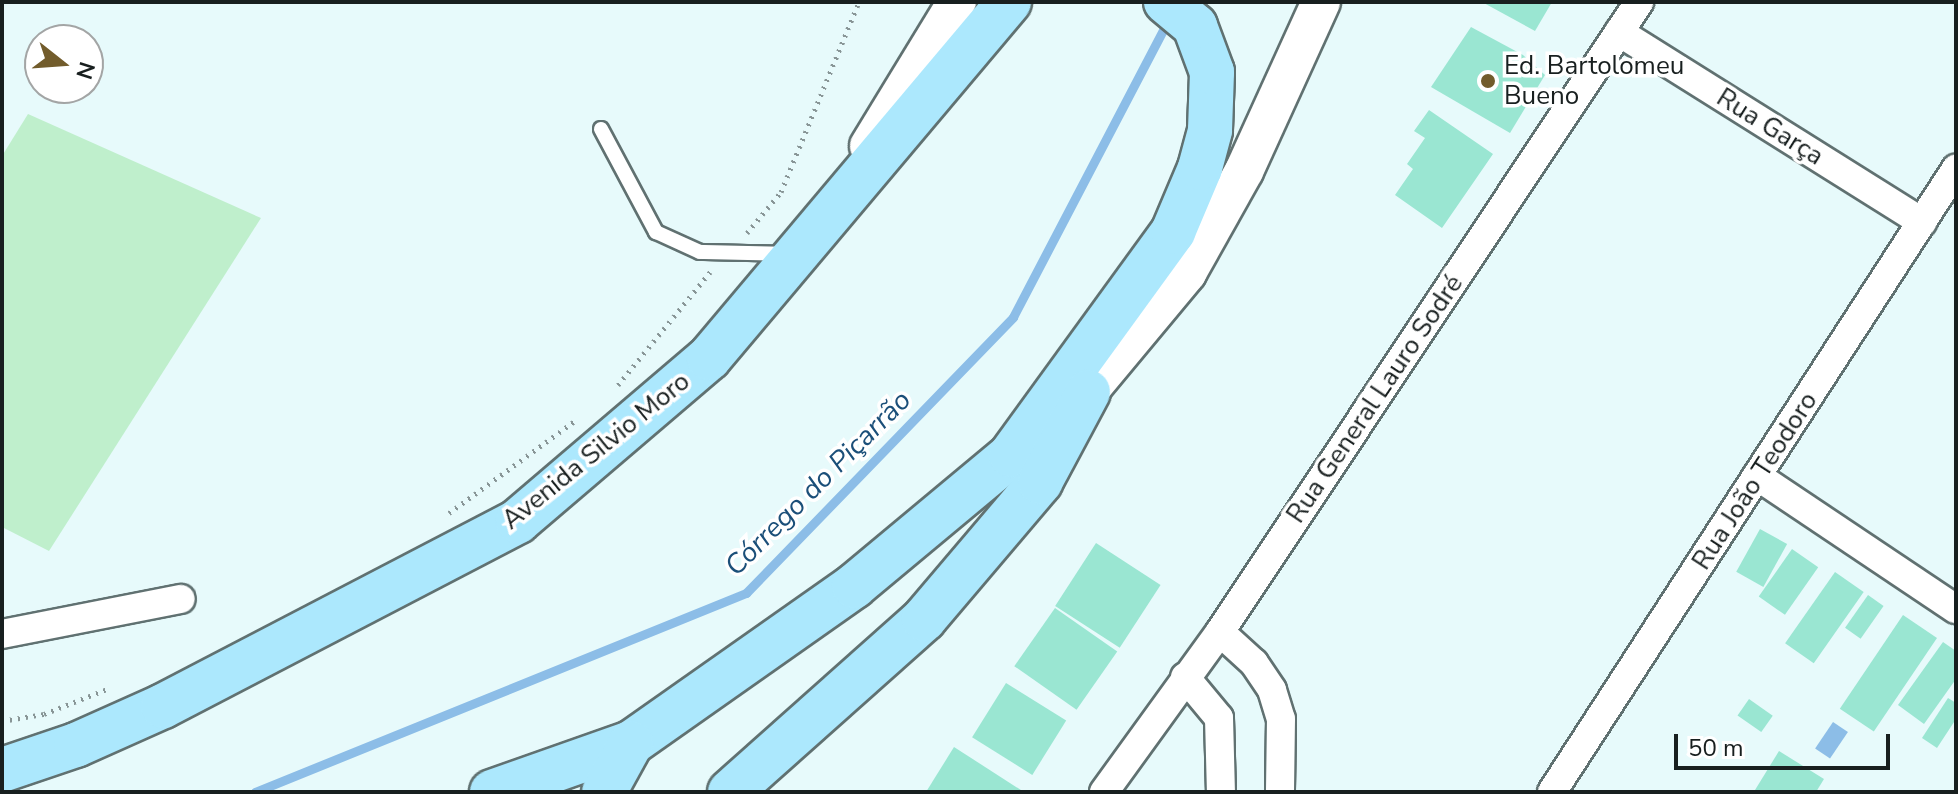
<!DOCTYPE html>
<html>
<head>
<meta charset="utf-8">
<style>
	body { margin:0 }
	#map { position:relative; width:1958px; height:794px; overflow:hidden; background:#e7fafb; font-family:"Nunito Sans",sans-serif }
	div>[style] { position:absolute }
	.green>* { inset:0; background:#bfefcc }
	.water>* { inset:0; background:#8cbde7; transform-origin:0 0 }
	.stream>* { height:9px; margin:-4.5px; padding:0 4.5px; transform-origin:4.5px; border-radius:4.5px; background:#8cbde7 }
	.building>* { inset:0; background:#9ae6d2; transform-origin:0 0 }
	.path>* { height:5px; margin-top:-2.5px; transform-origin:0; background:repeating-linear-gradient(90deg,#889596 0 2px,transparent 0 8px) }
	.roads { filter:drop-shadow(2px 0 #607171) drop-shadow(-2px 0 #607171) drop-shadow(0 2px #607171) drop-shadow(0 -2px #607171) }
	.lane>* { height:14px; margin:-7px; padding:0 7px; transform-origin:7px; border-radius:7px; background:#fff }
	.street>* { height:28px; margin:-14px; padding:0 14px; transform-origin:14px; border-radius:14px; background:#fff }
	.secondary>* { height:38px; margin:-19px; padding:0 19px; transform-origin:19px; border-radius:19px; background:#fff }
	.primary>* { height:44px; margin:-22px; padding:0 22px; transform-origin:22px; border-radius:22px; background:#ace8fd }
	.dots>* { width:22px; height:22px; translate:-50% -50%; box-sizing:border-box; border:4px solid #fff; border-radius:50% }
	span { translate:-50% -50%; white-space:nowrap; text-align:center; line-height:1.15; -webkit-text-stroke:7px #fff; paint-order:stroke }
	.poi-label { font-size:26px; color:#181f1f }
	.left { translate:0 -50%; text-align:left }
	.street-label { font-size:26px; color:#181f1f }
	.water-label { font-size:28px; color:#1b4f79; font-style:italic }
	.frame { position:absolute; inset:0; border:4px solid #181f1f; pointer-events:none }
	.north { position:absolute; left:24px; top:24px; width:80px; height:80px; box-sizing:border-box; background:#fff; border:2px solid #a3a5a5; border-radius:50%; rotate:107deg; font-size:22px; font-weight:700; line-height:32px; text-align:center; color:#181f1f }
	.north::after { content:''; display:block; margin:auto; width:28px; height:36px; background:#725c2c; clip-path:polygon(50% 0,100% 100%,50% 72%,0 100%) }
	.scale { position:absolute; left:1674px; top:734px; width:216px; height:36px; box-sizing:border-box; border:4px solid #181f1f; border-top:0; padding-left:10px; font-size:24px; line-height:28px; white-space:nowrap; color:#181f1f; -webkit-text-stroke:6px #fff; paint-order:stroke }
</style>
</head>
<body>
<div id="map">
	<div class="green">
		<i style="clip-path:polygon(28px 114px,261px 218px,49px 551px,2px 527px,2px 156px)"></i>
	</div>
	<div class="water">
		<i style="left:1833px;top:722px;width:18px;height:32px;rotate:34deg"></i>
	</div>
	<div class="stream">
		<i style="left:255px;top:792px;width:530px;rotate:-22.06deg"></i>
		<i style="left:746px;top:593px;width:384px;rotate:-45.9deg"></i>
		<i style="left:1013px;top:317px;width:335px;rotate:-62.4deg"></i>
	</div>
	<div class="building">
		<i style="clip-path:polygon(1482px 2px,1552px 2px,1535px 31px)"></i>
		<i style="clip-path:polygon(1471px 27px,1523px 55px,1545px 75px,1510px 133px,1431px 87px)"></i>
		<i style="clip-path:polygon(1429px 110px,1493px 154px,1442px 228px,1395px 195px,1413px 169px,1407px 164px,1425px 138px,1414px 131px)"></i>
		<i style="left:1760px;top:529px;width:31px;height:49px;rotate:29deg"></i>
		<i style="left:1096px;top:543px;width:77px;height:75px;rotate:33deg"></i>
		<i style="left:1792px;top:549px;width:32px;height:58px;rotate:35deg"></i>
		<i style="left:1835px;top:572px;width:35px;height:87px;rotate:35deg"></i>
		<i style="left:1868px;top:595px;width:19px;height:40px;rotate:35deg"></i>
		<i style="left:1055px;top:608px;width:76px;height:71px;rotate:35deg"></i>
		<i style="left:1903px;top:615px;width:41px;height:113px;rotate:34deg"></i>
		<i style="clip-path:polygon(1943px 642px,1956px 651px,1956px 679px,1924px 724px,1898px 705px)"></i>
		<i style="left:1006px;top:683px;width:71px;height:64px;rotate:32deg"></i>
		<i style="clip-path:polygon(1948px 698px,1956px 703px,1956px 719px,1937px 748px,1922px 738px)"></i>
		<i style="left:1749px;top:699px;width:29px;height:20px;rotate:35deg"></i>
		<i style="clip-path:polygon(954px 747px,1024px 792px,926px 792px)"></i>
		<i style="clip-path:polygon(1779px 751px,1824px 779px,1816px 792px,1755px 790px)"></i>
	</div>
	<div class="path">
		<i style="left:747px;top:233px;width:53px;rotate:-50.3deg"></i>
		<i style="left:781px;top:192px;width:205px;rotate:-67.7deg"></i>
		<i style="left:618px;top:385px;width:146px;rotate:-50.8deg"></i>
		<i style="left:449px;top:513px;width:157px;rotate:-36.2deg"></i>
		<i style="left:2px;top:721px;width:43px;rotate:-9.5deg"></i>
		<i style="left:44px;top:714px;width:68px;rotate:-21.6deg"></i>
	</div>
	<div class="roads">
		<div class="lane">
			<i style="left:601px;top:129px;width:117px;rotate:61.9deg"></i>
			<i style="left:656px;top:232px;width:48px;rotate:24.4deg"></i>
			<i style="left:700px;top:252px;width:85px;rotate:1.3deg"></i>
		</div>
		<div class="street">
			<i style="left:1619px;top:32px;width:358px;rotate:32.1deg"></i>
			<i style="left:1757px;top:476px;width:239px;rotate:33.8deg"></i>
			<i style="left:1220px;top:632px;width:46px;rotate:42.4deg"></i>
			<i style="left:1254px;top:663px;width:32px;rotate:56deg"></i>
			<i style="left:1272px;top:690px;width:30px;rotate:73deg"></i>
			<i style="left:1281px;top:719px;width:73px;rotate:90.8deg"></i>
			<i style="left:2px;top:634px;width:182px;rotate:-11.1deg"></i>
			<i style="left:1185px;top:677px;width:53px;rotate:50.3deg"></i>
			<i style="left:1219px;top:718px;width:74px;rotate:88.5deg"></i>
			<i style="left:1104px;top:792px;width:198px;rotate:-54.1deg"></i>
			<i style="left:1220px;top:632px;width:757px;rotate:-56.37deg"></i>
			<i style="left:1552px;top:792px;width:743px;rotate:-57.04deg"></i>
		</div>
		<div class="secondary">
			<i style="left:869px;top:146px;width:169px;rotate:-58.6deg"></i>
			<i style="left:1066px;top:410px;width:28px;rotate:-39deg"></i>
			<i style="left:1088px;top:392px;width:155px;rotate:-50.2deg"></i>
			<i style="left:1187px;top:273px;width:117px;rotate:-60.8deg"></i>
			<i style="left:1244px;top:171px;width:186px;rotate:-65.5deg"></i>
		</div>
		<div class="primary">
			<i style="left:2px;top:770px;width:78px;rotate:-18.7deg"></i>
			<i style="left:76px;top:745px;width:95px;rotate:-24.1deg"></i>
			<i style="left:163px;top:706px;width:400px;rotate:-27.5deg"></i>
			<i style="left:518px;top:521px;width:251px;rotate:-40.5deg"></i>
			<i style="left:709px;top:358px;width:466px;rotate:-49.9deg"></i>
			<i style="left:492px;top:792px;width:147px;rotate:-19.4deg"></i>
			<i style="left:631px;top:743px;width:273px;rotate:-35.1deg"></i>
			<i style="left:854px;top:586px;width:204px;rotate:-39.8deg"></i>
			<i style="left:1011px;top:455px;width:276px;rotate:-54deg"></i>
			<i style="left:1173px;top:232px;width:69px;rotate:-67.1deg"></i>
			<i style="left:1200px;top:168px;width:39px;rotate:-75deg"></i>
			<i style="left:1210px;top:130px;width:58px;rotate:-88deg"></i>
			<i style="left:1212px;top:72px;width:49px;rotate:-110.3deg"></i>
			<i style="left:1195px;top:26px;width:38px;rotate:-140deg"></i>
			<i style="left:604px;top:792px;width:56px;rotate:-61.1deg"></i>
			<i style="left:730px;top:792px;width:260px;rotate:-41.7deg"></i>
			<i style="left:924px;top:619px;width:180px;rotate:-49.7deg"></i>
			<i style="left:1040px;top:482px;width:102px;rotate:-61.9deg"></i>
		</div>
	</div>
	<div class="dots">
		<i style="left:1488px;top:81px;background:#725c2c"></i>
	</div>
	<div class="poi-label">
		<span class="left" style="left:1504px;top:81px">Ed. Bartolomeu<br>Bueno</span>
	</div>
	<div class="street-label">
		<span style="left:1770px;top:127px;rotate:32deg">Rua Garça</span>
		<span style="left:1375px;top:399px;rotate:-56deg">Rua General Lauro Sodré</span>
		<span style="left:596px;top:451px;rotate:-39deg">Avenida Silvio Moro</span>
		<span style="left:1755px;top:481px;rotate:-57deg">Rua João Teodoro</span>
	</div>
	<div class="water-label">
		<span style="left:818px;top:483px;rotate:-45deg">Córrego do Piçarrão</span>
	</div>
	<div class="frame"></div>
	<div class="north">N</div>
	<div class="scale">50 m</div>
</div>
</body>
</html>
